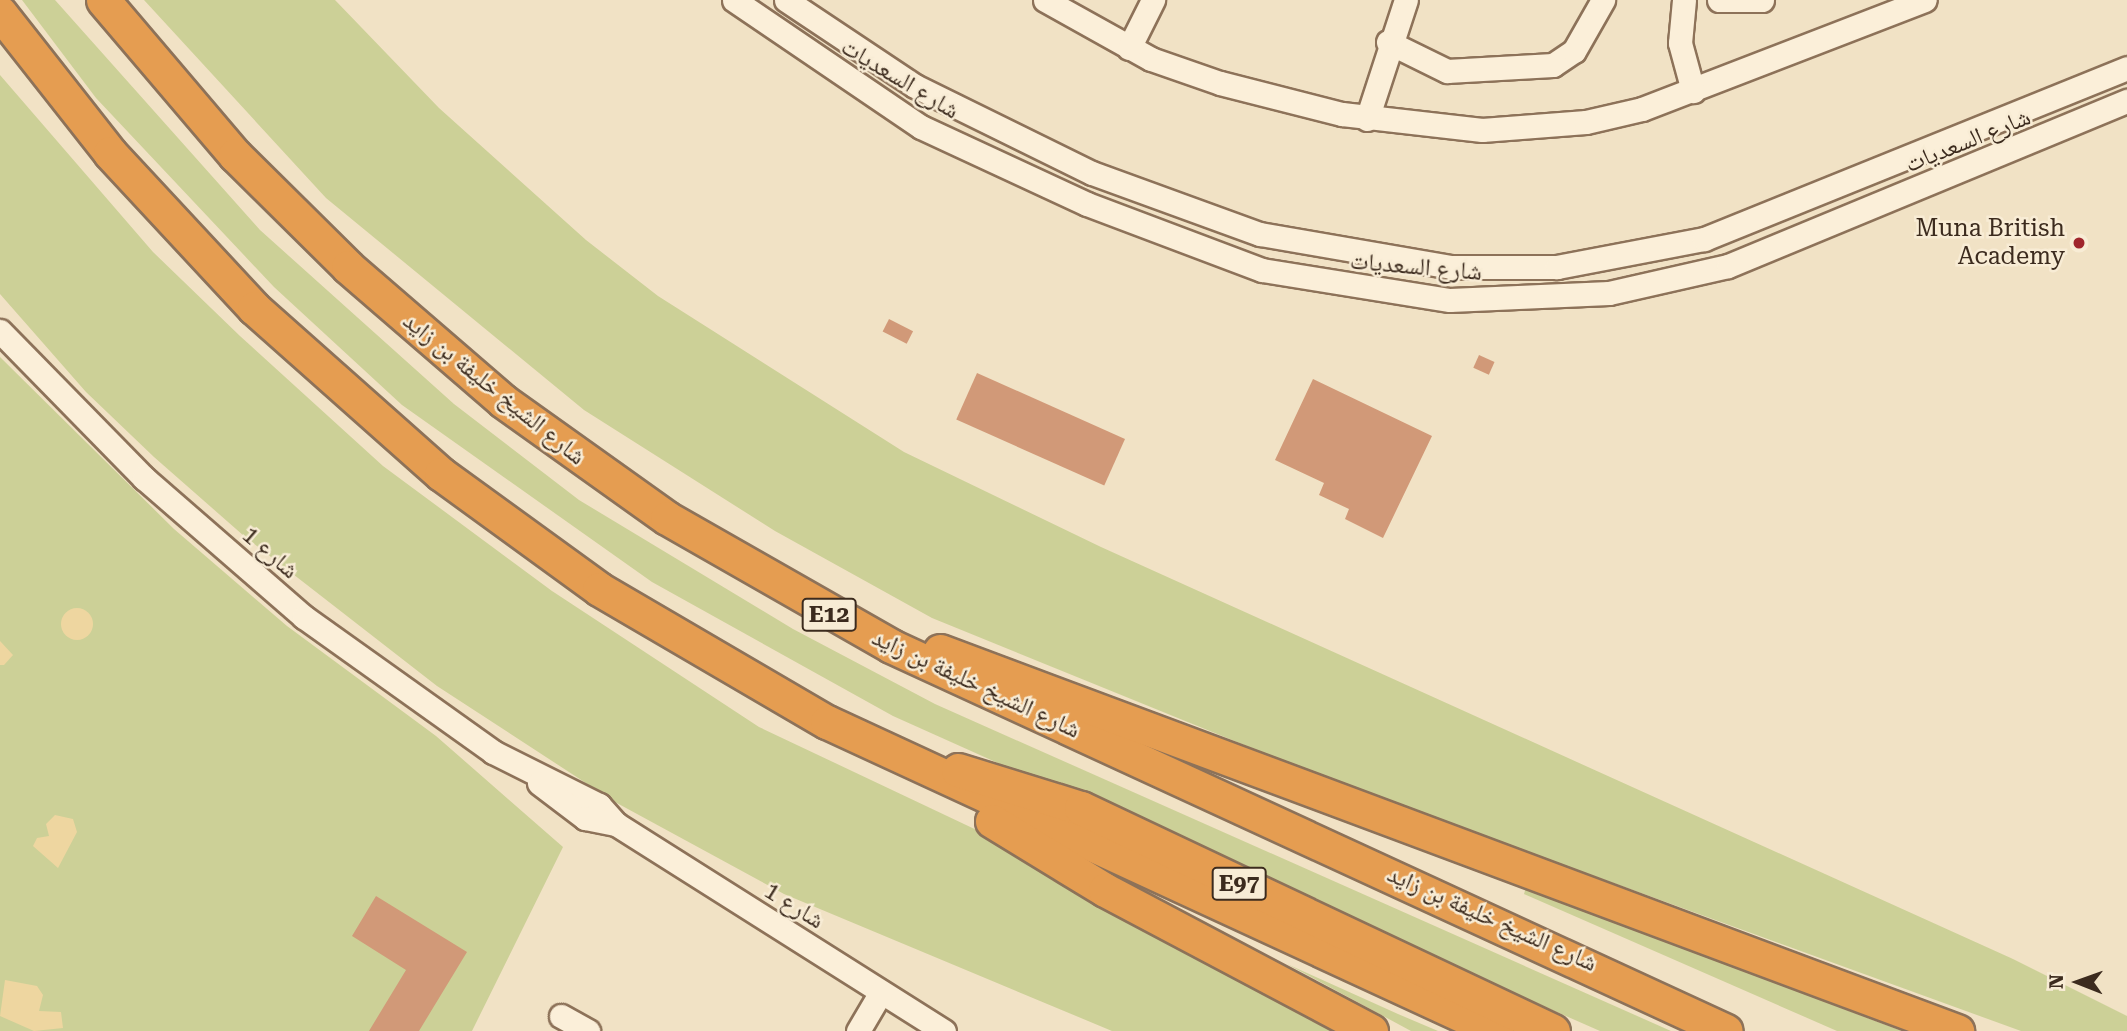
<!DOCTYPE html>
<html>
<head>
<meta charset="utf-8">
<style>
	body { margin:0 }
	#map { position:relative; width:2127px; height:1031px; overflow:hidden; background:#f1e2c5; font-family:"Roboto Serif","Noto Naskh Arabic",serif }
	div>[style] { position:absolute }
	.green>* { inset:0; background:#ccd097 }
	.sand>* { inset:0; background:#eed6a0 }
	.round { border-radius:50% }
	.building>* { inset:0; background:#d19978; transform-origin:0 0 }
	.roads { filter:drop-shadow(2px 0 #8d7259) drop-shadow(-2px 0 #8d7259) drop-shadow(0 2px #8d7259) drop-shadow(0 -2px #8d7259) }
	.minor>* { height:23px; margin:-11.5px; padding:0 11.5px; transform-origin:11.5px; border-radius:11.5px; background:#fbefd9 }
	.highway>* { height:33px; margin:-16.5px; padding:0 16.5px; transform-origin:16.5px; border-radius:16.5px; background:#e59d51 }
	.dots>* { width:19px; height:19px; translate:-50% -50%; box-sizing:border-box; border:4px solid #f8ecd5; border-radius:50% }
	span { translate:-50% -50%; white-space:nowrap; text-align:center; line-height:1.15; -webkit-text-stroke:5px #f8ecd5; paint-order:stroke }
	.shield-label span { padding:2px 5px; background:#f8ecd5; border:2px solid; border-radius:5px; -webkit-text-stroke-width:0 }
	.shield-label { font-size:23px; color:#3c2b1e; font-weight:700 }
	.street-label { font-size:24px; color:#3c2b1e }
	.poi-label { font-size:24px; color:#3c2b1e }
	.right { translate:-100% -50%; text-align:right }
	.north { position:absolute; left:2043px; top:947px; width:70px; height:70px; -webkit-text-stroke:5px #f8ecd5; paint-order:stroke; rotate:271deg; font-size:19px; font-weight:700; line-height:28px; text-align:center; color:#3c2b1e }
	.north::after { content:''; display:block; margin:auto; width:24px; height:32px; background:#3c2b1e; clip-path:polygon(50% 0,100% 100%,50% 72%,0 100%) }
</style>
</head>
<body>
<div id="map">
	<div class="green">
		<i style="clip-path:polygon(22px 0,55px 0,260px 230px,454px 404px,579px 500px,793px 629px,935px 704px,1671px 1031px,1600px 1031px,1377px 933px,893px 716px,652px 582px,402px 405px,274px 287px,96px 98px)"></i>
		<i style="clip-path:polygon(144px 0,335px 0,439px 108px,586px 240px,658px 296px,904px 452px,1101px 547px,2013px 959px,2127px 1016px,2127px 1031px,2021px 1031px,1335px 782px,932px 618px,775px 531px,584px 410px,326px 198px)"></i>
		<i style="clip-path:polygon(0 75px,153px 252px,240px 336px,383px 466px,552px 591px,759px 727px,1002px 842px,1350px 1031px,1112px 1031px,784px 894px,615px 802px,437px 686px,244px 536px,154px 457px,86px 392px,0 294px)"></i>
		<i style="clip-path:polygon(0 357px,174px 529px,287px 626px,436px 736px,563px 847px,472px 1031px,0 1031px)"></i>
		<i style="clip-path:polygon(1526px 887px,1672px 944px,1902px 1031px,1837px 1031px,1524px 894px)"></i>
		<i style="clip-path:polygon(1287px 964px,1398px 1014px,1438px 1031px,1411px 1031px)"></i>
	</div>
	<div class="sand">
		<i class="round" style="left:61px;top:608px;width:32px;height:32px"></i>
		<i style="clip-path:polygon(0 641px,13px 655px,4px 665px,0 665px)"></i>
		<i style="clip-path:polygon(55px 815px,73px 819px,77px 832px,58px 868px,33px 846px,37px 838px,49px 836px,46px 824px)"></i>
		<i style="clip-path:polygon(5px 980px,37px 986px,43px 995px,39px 1011px,61px 1012px,63px 1028px,34px 1031px,0 1016px)"></i>
	</div>
	<div class="building">
		<i style="left:889px;top:319px;width:27px;height:14px;rotate:27deg"></i>
		<i style="left:1479px;top:355px;width:17px;height:14px;rotate:24deg"></i>
		<i style="left:977px;top:373px;width:162px;height:51px;rotate:24deg"></i>
		<i style="clip-path:polygon(1313px 379px,1432px 436px,1383px 538px,1345px 519px,1349px 509px,1319px 495px,1324px 483px,1275px 460px)"></i>
		<i style="clip-path:polygon(376px 896px,467px 952px,419px 1031px,369px 1031px,406px 970px,352px 936px)"></i>
	</div>
	<div class="roads">
		<div class="minor">
			<i style="left:734px;top:0;width:226px;rotate:34.2deg"></i>
			<i style="left:921px;top:127px;width:183px;rotate:24.9deg"></i>
			<i style="left:1087px;top:204px;width:187px;rotate:20.7deg"></i>
			<i style="left:1262px;top:270px;width:190px;rotate:9.1deg"></i>
			<i style="left:1450px;top:300px;width:159px;rotate:-2.5deg"></i>
			<i style="left:1609px;top:293px;width:122px;rotate:-12.8deg"></i>
			<i style="left:1728px;top:266px;width:432px;rotate:-22.5deg"></i>
			<i style="left:786px;top:0;width:155px;rotate:33.7deg"></i>
			<i style="left:915px;top:86px;width:197px;rotate:26.2deg"></i>
			<i style="left:1092px;top:173px;width:179px;rotate:20deg"></i>
			<i style="left:1260px;top:234px;width:194px;rotate:9.8deg"></i>
			<i style="left:1451px;top:267px;width:106px"></i>
			<i style="left:1557px;top:267px;width:150px;rotate:-10.8deg"></i>
			<i style="left:1704px;top:239px;width:456px;rotate:-22deg"></i>
			<i style="left:1045px;top:0;width:121px;rotate:29.1deg"></i>
			<i style="left:1151px;top:59px;width:73px;rotate:19.2deg"></i>
			<i style="left:1220px;top:83px;width:126px;rotate:14.3deg"></i>
			<i style="left:1342px;top:114px;width:141px;rotate:6.5deg"></i>
			<i style="left:1482px;top:130px;width:104px;rotate:-4.4deg"></i>
			<i style="left:1586px;top:122px;width:57px;rotate:-13.1deg"></i>
			<i style="left:1642px;top:109px;width:303px;rotate:-21.1deg"></i>
			<i style="left:1684px;top:0;width:43px;rotate:95.3deg"></i>
			<i style="left:1680px;top:43px;width:50px;rotate:74.8deg"></i>
			<i style="left:1719px;top:0;width:43px"></i>
			<i style="left:1388px;top:42px;width:66px;rotate:26.2deg"></i>
			<i style="left:1447px;top:71px;width:106px;rotate:-3.2deg"></i>
			<i style="left:1553px;top:65px;width:25px;rotate:-34deg"></i>
			<i style="left:1574px;top:51px;width:59px;rotate:-60.4deg"></i>
			<i style="left:1129px;top:48px;width:54px;rotate:-63.4deg"></i>
			<i style="left:1367px;top:119px;width:125px;rotate:-71.9deg"></i>
			<i style="left:0;top:331px;width:206px;rotate:45.6deg"></i>
			<i style="left:144px;top:478px;width:212px;rotate:41deg"></i>
			<i style="left:304px;top:617px;width:232px;rotate:35.5deg"></i>
			<i style="left:493px;top:752px;width:119px;rotate:26.6deg"></i>
			<i style="left:599px;top:805px;width:25px;rotate:48deg"></i>
			<i style="left:616px;top:824px;width:388px;rotate:32.3deg"></i>
			<i style="left:539px;top:783px;width:58px;rotate:37.3deg"></i>
			<i style="left:585px;top:818px;width:32px;rotate:11deg"></i>
			<i style="left:561px;top:1016px;width:31px;rotate:29deg"></i>
			<i style="left:858px;top:1031px;width:45px;rotate:-59.5deg"></i>
		</div>
		<div class="highway">
			<i style="left:103px;top:0;width:204px;rotate:49.6deg"></i>
			<i style="left:235px;top:155px;width:159px;rotate:44.7deg"></i>
			<i style="left:348px;top:267px;width:205px;rotate:40.8deg"></i>
			<i style="left:503px;top:401px;width:201px;rotate:35.5deg"></i>
			<i style="left:667px;top:518px;width:258px;rotate:29.7deg"></i>
			<i style="left:891px;top:646px;width:919px;rotate:24.75deg"></i>
			<i style="left:0;top:13px;width:178px;rotate:51.8deg"></i>
			<i style="left:110px;top:153px;width:212px;rotate:47.1deg"></i>
			<i style="left:254px;top:308px;width:250px;rotate:41.6deg"></i>
			<i style="left:441px;top:474px;width:195px;rotate:36deg"></i>
			<i style="left:599px;top:589px;width:264px;rotate:30.3deg"></i>
			<i style="left:827px;top:722px;width:737px;rotate:24.79deg"></i>
			<i style="left:940px;top:651px;width:1086px;rotate:20.49deg"></i>
			<i style="left:958px;top:770px;width:129px;rotate:17.2deg"></i>
			<i style="left:1081px;top:808px;width:522px;rotate:25.29deg"></i>
			<i style="left:992px;top:821px;width:132px;rotate:31.4deg"></i>
			<i style="left:1105px;top:890px;width:301px;rotate:27.9deg"></i>
		</div>
	</div>
	<div class="dots">
		<i style="left:2079px;top:243px;background:#a0252c"></i>
	</div>
	<div class="shield-label">
		<span style="left:829px;top:615px">E12</span>
		<span style="left:1239px;top:884px">E97</span>
	</div>
	<div class="street-label">
		<span style="left:900px;top:79px;rotate:31deg">شارع السعديات</span>
		<span style="left:1968px;top:141px;rotate:-22deg">شارع السعديات</span>
		<span style="left:1416px;top:267px;rotate:5deg">شارع السعديات</span>
		<span style="left:494px;top:389px;rotate:39deg">شارع الشيخ خليفة بن زايد</span>
		<span style="left:270px;top:553px;rotate:41deg">شارع 1</span>
		<span style="left:976px;top:684px;rotate:25deg">شارع الشيخ خليفة بن زايد</span>
		<span style="left:794px;top:906px;rotate:32deg">شارع 1</span>
		<span style="left:1492px;top:919px;rotate:24deg">شارع الشيخ خليفة بن زايد</span>
	</div>
	<div class="poi-label">
		<span class="right" style="left:2065px;top:243px">Muna British<br>Academy</span>
	</div>
	<div class="north">N</div>
</div>
</body>
</html>
